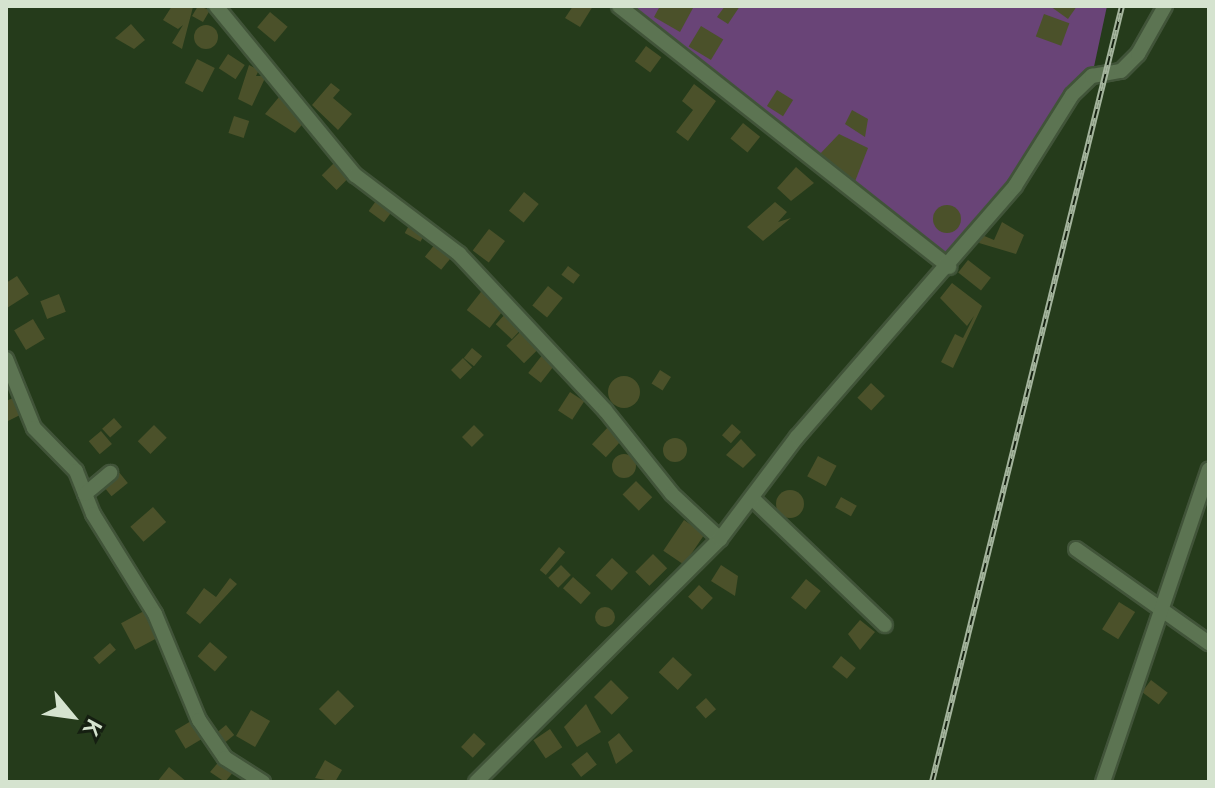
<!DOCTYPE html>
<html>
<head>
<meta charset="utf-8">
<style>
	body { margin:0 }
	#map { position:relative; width:1215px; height:788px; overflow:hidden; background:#253b1b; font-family:Raleway,sans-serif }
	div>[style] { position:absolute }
	.green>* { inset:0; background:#694477 }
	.building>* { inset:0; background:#4b512a; transform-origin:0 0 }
	.round { border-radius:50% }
	.roads { filter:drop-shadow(2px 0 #415439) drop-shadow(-2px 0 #415439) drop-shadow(0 2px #415439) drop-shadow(0 -2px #415439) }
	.minor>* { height:14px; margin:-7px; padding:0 7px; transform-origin:7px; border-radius:7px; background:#5c7452 }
	.rail>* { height:6px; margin-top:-3px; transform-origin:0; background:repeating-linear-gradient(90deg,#151f11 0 9px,#a4b49d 0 18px); box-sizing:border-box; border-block:2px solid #a4b49d }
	span { translate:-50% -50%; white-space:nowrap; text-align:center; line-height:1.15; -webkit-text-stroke:6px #151f11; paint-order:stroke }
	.frame { position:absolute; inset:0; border:8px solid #d5e3cf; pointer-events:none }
	.north { position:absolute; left:32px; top:676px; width:80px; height:80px; -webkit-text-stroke:6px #151f11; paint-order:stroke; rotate:119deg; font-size:22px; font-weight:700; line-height:32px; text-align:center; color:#d5e3cf }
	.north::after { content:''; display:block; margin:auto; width:28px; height:36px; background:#d5e3cf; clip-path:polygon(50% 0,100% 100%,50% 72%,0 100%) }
</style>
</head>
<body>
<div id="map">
	<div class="green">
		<i style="clip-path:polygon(615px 6px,1107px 6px,1092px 76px,949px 267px)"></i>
	</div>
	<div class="building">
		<i style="clip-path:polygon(172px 6px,193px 7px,182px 49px,172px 43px,183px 25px,178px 29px,163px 20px)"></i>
		<i style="clip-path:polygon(198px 6px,210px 10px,203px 22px,192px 16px)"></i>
		<i style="clip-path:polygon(573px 6px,593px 6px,580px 27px,565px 18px)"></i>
		<i style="clip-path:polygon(660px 6px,689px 6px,693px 8px,680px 32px,654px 17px)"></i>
		<i style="clip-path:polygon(725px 6px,740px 6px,728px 24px,717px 17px)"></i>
		<i style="clip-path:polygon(1050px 6px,1077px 6px,1068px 19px)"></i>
		<i style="left:270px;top:12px;width:23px;height:20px;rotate:40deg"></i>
		<i style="left:1044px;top:14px;width:27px;height:24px;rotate:20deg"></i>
		<i style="clip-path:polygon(131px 24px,145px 40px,134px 49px,115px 38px)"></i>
		<i class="round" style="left:194px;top:25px;width:24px;height:24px"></i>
		<i style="left:701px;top:26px;width:26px;height:24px;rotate:31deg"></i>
		<i style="left:646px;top:46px;width:19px;height:19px;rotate:36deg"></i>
		<i style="left:228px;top:54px;width:20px;height:17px;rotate:33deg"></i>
		<i style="left:197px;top:59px;width:20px;height:27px;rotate:27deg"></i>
		<i style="clip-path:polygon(249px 65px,259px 70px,256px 76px,266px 76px,252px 106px,238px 99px)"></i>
		<i style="clip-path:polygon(331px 83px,340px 90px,333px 98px,352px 114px,338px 130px,312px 105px)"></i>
		<i style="clip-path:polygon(694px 84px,716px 101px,688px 141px,676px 132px,693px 110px,682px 101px)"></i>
		<i style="left:777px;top:90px;width:19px;height:19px;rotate:32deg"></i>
		<i style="clip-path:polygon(279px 97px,306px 120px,295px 133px,265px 114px)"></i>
		<i style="clip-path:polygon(852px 110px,868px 119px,865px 137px,845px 124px)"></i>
		<i style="left:234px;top:116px;width:16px;height:18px;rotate:18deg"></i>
		<i style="left:743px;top:123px;width:22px;height:20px;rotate:39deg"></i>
		<i style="clip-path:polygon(839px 134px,868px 148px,854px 184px,818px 156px)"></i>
		<i style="left:338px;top:159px;width:21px;height:23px;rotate:45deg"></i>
		<i style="clip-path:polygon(796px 167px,814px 183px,791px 201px,777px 188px)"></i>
		<i style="left:524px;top:192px;width:19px;height:24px;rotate:39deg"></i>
		<i style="left:381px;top:194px;width:19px;height:21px;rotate:36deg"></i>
		<i style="clip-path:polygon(775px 202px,787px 212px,778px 222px,791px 218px,763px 241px,747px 227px)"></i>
		<i class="round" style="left:933px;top:205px;width:28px;height:28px"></i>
		<i style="left:412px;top:220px;width:18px;height:15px;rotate:29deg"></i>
		<i style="clip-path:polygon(1002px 222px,1024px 235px,1016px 254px,979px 243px,982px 235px,994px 240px)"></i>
		<i style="left:489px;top:229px;width:20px;height:27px;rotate:37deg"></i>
		<i style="left:440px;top:238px;width:21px;height:24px;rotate:39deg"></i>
		<i style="left:968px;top:260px;width:29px;height:16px;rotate:38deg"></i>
		<i style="left:568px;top:266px;width:15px;height:11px;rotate:37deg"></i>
		<i style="clip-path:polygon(17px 276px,29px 294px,7px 308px,6px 283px)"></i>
		<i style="clip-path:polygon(952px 283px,982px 306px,953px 368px,941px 362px,955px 334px,963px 338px,974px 316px,967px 326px,940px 298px)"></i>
		<i style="left:548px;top:286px;width:19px;height:25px;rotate:39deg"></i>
		<i style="left:484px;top:288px;width:29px;height:28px;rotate:38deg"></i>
		<i style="left:59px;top:294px;width:19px;height:20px;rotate:69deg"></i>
		<i style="left:508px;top:311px;width:22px;height:18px;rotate:43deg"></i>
		<i style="left:33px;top:319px;width:23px;height:22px;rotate:59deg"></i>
		<i style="left:524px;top:328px;width:25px;height:25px;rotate:45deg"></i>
		<i style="left:472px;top:348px;width:13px;height:13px;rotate:39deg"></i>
		<i style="left:543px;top:354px;width:16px;height:24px;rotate:38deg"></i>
		<i style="left:463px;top:358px;width:13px;height:17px;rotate:45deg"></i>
		<i style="left:660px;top:370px;width:13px;height:16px;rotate:32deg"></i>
		<i class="round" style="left:608px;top:376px;width:32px;height:32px"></i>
		<i style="left:871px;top:383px;width:19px;height:20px;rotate:43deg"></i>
		<i style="left:570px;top:392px;width:17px;height:22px;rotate:33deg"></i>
		<i style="clip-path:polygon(13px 398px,20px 415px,6px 422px,6px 401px)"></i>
		<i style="left:114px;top:418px;width:12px;height:16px;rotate:48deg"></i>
		<i style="left:732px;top:424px;width:12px;height:15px;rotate:42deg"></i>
		<i style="left:154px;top:425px;width:18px;height:23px;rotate:45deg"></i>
		<i style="left:474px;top:425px;width:14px;height:17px;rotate:45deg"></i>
		<i style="left:609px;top:426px;width:19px;height:25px;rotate:43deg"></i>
		<i style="left:101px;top:431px;width:17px;height:16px;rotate:50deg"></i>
		<i class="round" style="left:663px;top:438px;width:24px;height:24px"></i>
		<i style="clip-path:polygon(741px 439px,756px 455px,743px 468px,726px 455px)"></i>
		<i class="round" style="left:612px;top:454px;width:24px;height:24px"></i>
		<i style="left:818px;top:456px;width:21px;height:23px;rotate:28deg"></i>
		<i style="left:114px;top:466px;width:22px;height:21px;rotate:51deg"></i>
		<i style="left:636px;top:481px;width:23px;height:19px;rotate:45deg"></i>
		<i class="round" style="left:776px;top:490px;width:28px;height:28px"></i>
		<i style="left:841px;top:497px;width:18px;height:12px;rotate:29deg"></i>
		<i style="left:153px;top:507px;width:20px;height:30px;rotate:49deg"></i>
		<i style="left:684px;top:520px;width:25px;height:37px;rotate:34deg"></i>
		<i style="left:559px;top:547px;width:8px;height:30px;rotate:40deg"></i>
		<i style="left:653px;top:554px;width:20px;height:25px;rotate:45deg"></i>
		<i style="left:612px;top:558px;width:22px;height:24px;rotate:43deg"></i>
		<i style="left:561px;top:565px;width:14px;height:18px;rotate:45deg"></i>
		<i style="clip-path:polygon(721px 565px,738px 576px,735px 596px,711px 581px)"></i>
		<i style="left:573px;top:577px;width:24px;height:15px;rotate:42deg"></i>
		<i style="clip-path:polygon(230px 578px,237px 584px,200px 624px,186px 613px,204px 588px,216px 597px)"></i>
		<i style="left:806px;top:579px;width:19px;height:24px;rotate:39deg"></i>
		<i style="left:699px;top:585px;width:19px;height:16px;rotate:43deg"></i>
		<i style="left:1119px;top:602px;width:19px;height:32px;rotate:32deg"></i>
		<i class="round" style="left:595px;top:607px;width:20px;height:20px"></i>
		<i style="left:144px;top:611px;width:30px;height:26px;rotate:62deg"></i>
		<i style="clip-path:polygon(860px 620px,875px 632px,860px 650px,848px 634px)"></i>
		<i style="left:210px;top:642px;width:23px;height:19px;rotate:41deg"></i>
		<i style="left:110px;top:643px;width:9px;height:22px;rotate:49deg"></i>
		<i style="left:841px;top:656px;width:19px;height:14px;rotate:39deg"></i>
		<i style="left:673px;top:657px;width:26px;height:21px;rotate:43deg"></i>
		<i style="left:611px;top:680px;width:25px;height:24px;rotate:45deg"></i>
		<i style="left:1151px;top:680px;width:21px;height:15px;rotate:37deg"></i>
		<i style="left:338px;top:690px;width:23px;height:27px;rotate:45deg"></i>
		<i style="left:706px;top:698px;width:15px;height:14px;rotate:48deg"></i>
		<i style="clip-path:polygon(586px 704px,601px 732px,577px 747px,564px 727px)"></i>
		<i style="left:251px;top:710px;width:22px;height:30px;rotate:30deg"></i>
		<i style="left:191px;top:721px;width:21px;height:19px;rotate:59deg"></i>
		<i style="left:226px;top:725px;width:13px;height:11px;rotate:51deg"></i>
		<i style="left:550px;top:729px;width:22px;height:20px;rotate:56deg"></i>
		<i style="left:474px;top:733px;width:16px;height:19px;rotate:43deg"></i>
		<i style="clip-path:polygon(619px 733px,633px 751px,616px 764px,608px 742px)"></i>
		<i style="left:587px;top:752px;width:16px;height:20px;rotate:52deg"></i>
		<i style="clip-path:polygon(222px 758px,235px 770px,225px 782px,210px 772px)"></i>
		<i style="clip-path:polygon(325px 760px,342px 770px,335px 782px,315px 778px)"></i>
		<i style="clip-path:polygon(169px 767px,187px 782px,157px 782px)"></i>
	</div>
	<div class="roads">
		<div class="minor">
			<i style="left:216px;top:6px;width:219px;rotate:50.6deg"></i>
			<i style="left:355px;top:175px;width:131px;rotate:37.2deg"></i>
			<i style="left:459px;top:254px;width:214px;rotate:46.9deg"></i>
			<i style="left:605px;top:410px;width:107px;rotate:51.4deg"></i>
			<i style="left:672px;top:494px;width:66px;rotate:43.2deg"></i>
			<i style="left:619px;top:6px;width:421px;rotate:38.3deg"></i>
			<i style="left:6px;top:359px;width:74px;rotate:67.9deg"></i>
			<i style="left:34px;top:428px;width:60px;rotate:45.7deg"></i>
			<i style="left:76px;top:471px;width:46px;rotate:68.4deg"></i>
			<i style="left:93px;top:514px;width:118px;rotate:58.2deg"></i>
			<i style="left:155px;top:614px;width:115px;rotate:67.5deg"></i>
			<i style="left:199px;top:720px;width:46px;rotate:55.6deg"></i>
			<i style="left:225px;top:758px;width:45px;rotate:32.3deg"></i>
			<i style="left:85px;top:494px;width:33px;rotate:-40deg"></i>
			<i style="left:754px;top:500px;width:181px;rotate:43.7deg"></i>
			<i style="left:1076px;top:549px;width:163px;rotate:35.3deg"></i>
			<i style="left:476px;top:782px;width:344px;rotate:-44.9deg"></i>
			<i style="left:720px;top:539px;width:128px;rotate:-53deg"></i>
			<i style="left:797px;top:437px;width:332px;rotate:-49deg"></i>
			<i style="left:1015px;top:186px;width:107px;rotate:-57.9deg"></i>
			<i style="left:1072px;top:95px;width:28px;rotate:-44deg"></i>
			<i style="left:1092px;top:76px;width:29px;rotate:-10deg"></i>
			<i style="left:1121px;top:71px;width:24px;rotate:-45deg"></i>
			<i style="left:1138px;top:54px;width:55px;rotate:-60.6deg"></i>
			<i style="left:1103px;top:782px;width:330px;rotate:-71.3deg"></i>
		</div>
	</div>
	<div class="rail">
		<i style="left:932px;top:782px;width:799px;rotate:-76.24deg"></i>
	</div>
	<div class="frame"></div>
	<div class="north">K</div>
</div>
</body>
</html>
